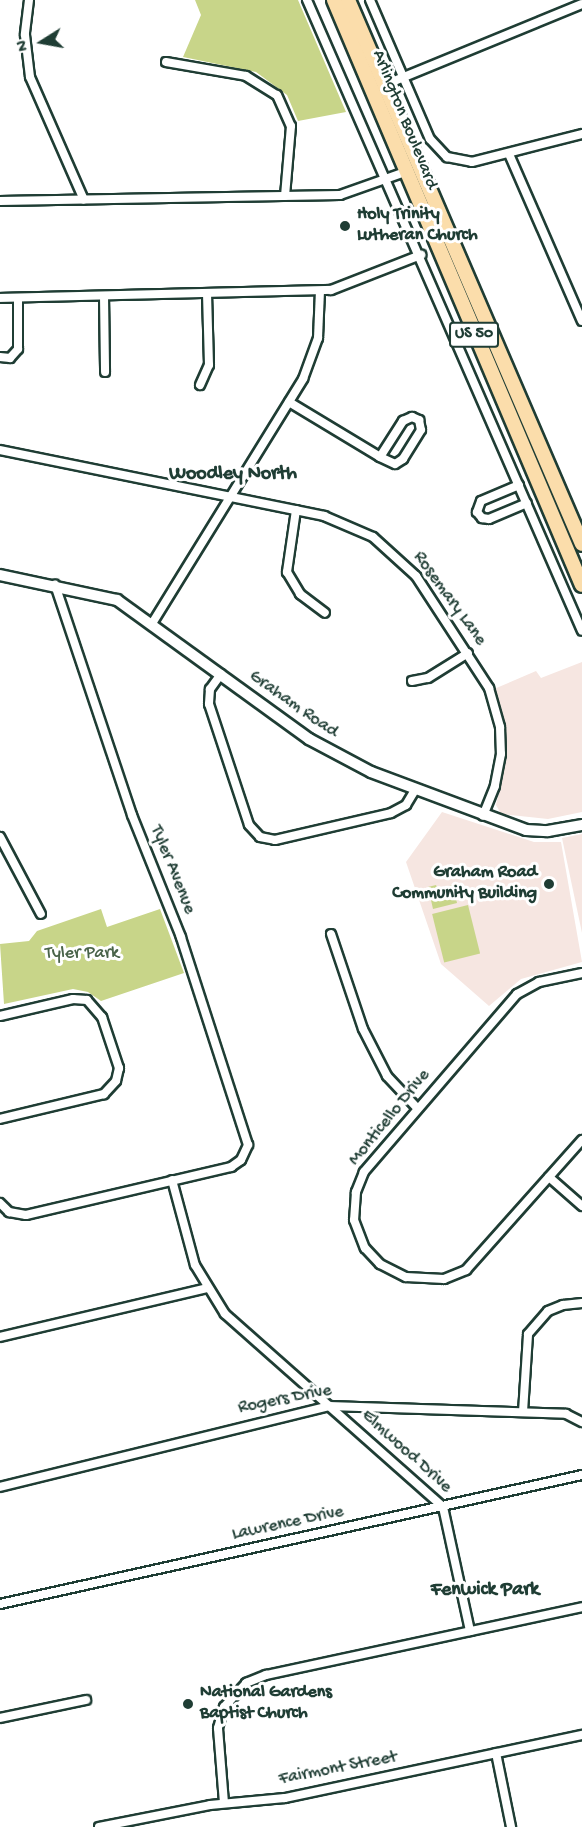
<!DOCTYPE html>
<html>
<head>
<meta charset="utf-8">
<style>
	body { margin:0 }
	#map { position:relative; width:582px; height:1827px; overflow:hidden; background:#fff; font-family:"Gochi Hand",sans-serif }
	div>[style] { position:absolute }
	.built>* { inset:0; background:#f6e6e1 }
	.green>* { inset:0; background:#c8d589; transform-origin:0 0 }
	.roads { filter:drop-shadow(2px 0 #1f3d34) drop-shadow(-2px 0 #1f3d34) drop-shadow(0 2px #1f3d34) drop-shadow(0 -2px #1f3d34) }
	.minor>* { height:8px; margin:-4px; padding:0 4px; transform-origin:4px; border-radius:4px; background:#fff }
	.tertiary>* { height:10px; margin:-5px; padding:0 5px; transform-origin:5px; border-radius:5px; background:#fff }
	.trunk>* { height:14px; margin:-7px; padding:0 7px; transform-origin:7px; border-radius:7px; background:#fbddab }
	.dots>* { width:16px; height:16px; translate:-50% -50%; box-sizing:border-box; border:3px solid #fff; border-radius:50% }
	span { translate:-50% -50%; white-space:nowrap; text-align:center; line-height:1.15; -webkit-text-stroke:6px #fff; paint-order:stroke }
	.shield-label span { padding:2px 4px; background:#fff; border:2px solid; border-radius:4px; -webkit-text-stroke-width:0 }
	.shield-label { font-size:16px; color:#1f3d34; font-weight:700 }
	.street-label { font-size:18px; color:#1f3d34 }
	.poi-label { font-size:18px; color:#1f3d34; font-weight:700 }
	.left { translate:0 -50%; text-align:left }
	.right { translate:-100% -50%; text-align:right }
	.park-label { font-size:18px; color:#496349 }
	.neighbourhood-label { font-size:20px; color:#1f3d34; font-weight:700 }
	.north { position:absolute; left:12px; top:12px; width:60px; height:60px; -webkit-text-stroke:4px #fff; paint-order:stroke; rotate:259deg; font-size:16px; font-weight:700; line-height:24px; text-align:center; color:#1f3d34 }
	.north::after { content:''; display:block; margin:auto; width:21px; height:27px; background:#1f3d34; clip-path:polygon(50% 0,100% 100%,50% 72%,0 100%) }
</style>
</head>
<body>
<div id="map">
	<div class="built">
		<i style="clip-path:polygon(582px 662px,582px 812px,548px 819px,501px 814px,496px 805px,505px 765px,504px 725px,494px 689px,536px 671px,541px 678px)"></i>
		<i style="clip-path:polygon(442px 812px,534px 842px,561px 842px,582px 962px,521px 979px,489px 1006px,441px 964px,406px 862px)"></i>
		<i style="clip-path:polygon(582px 834px,582px 933px,562px 838px)"></i>
	</div>
	<div class="green">
		<i style="clip-path:polygon(195px 0,298px 0,346px 112px,298px 121px,287px 95px,256px 72px,183px 57px,201px 15px)"></i>
		<i style="clip-path:polygon(436px 885px,438px 889px,453px 885px,457px 903px,433px 909px,428px 887px)"></i>
		<i style="left:468px;top:905px;width:50px;height:37px;rotate:76deg"></i>
		<i style="clip-path:polygon(101px 909px,107px 927px,160px 909px,184px 973px,101px 1001px,88px 992px,73px 989px,4px 1004px,0 944px,29px 941px,37px 931px)"></i>
	</div>
	<div class="roads">
		<div class="minor">
			<i style="left:29px;top:0;width:35px;rotate:97deg"></i>
			<i style="left:25px;top:35px;width:42px;rotate:83.2deg"></i>
			<i style="left:30px;top:77px;width:134px;rotate:66.3deg"></i>
			<i style="left:307px;top:0;width:688px;rotate:66.45deg"></i>
			<i style="left:370px;top:0;width:151px;rotate:66.7deg"></i>
			<i style="left:430px;top:139px;width:25px;rotate:47deg"></i>
			<i style="left:447px;top:157px;width:25px;rotate:11deg"></i>
			<i style="left:472px;top:162px;width:114px;rotate:-14.3deg"></i>
			<i style="left:166px;top:62px;width:81px;rotate:9.9deg"></i>
			<i style="left:246px;top:76px;width:36px;rotate:32deg"></i>
			<i style="left:277px;top:95px;width:34px;rotate:66deg"></i>
			<i style="left:291px;top:126px;width:70px;rotate:94.9deg"></i>
			<i style="left:382px;top:86px;width:216px;rotate:-22.3deg"></i>
			<i style="left:509px;top:154px;width:182px;rotate:66.4deg"></i>
			<i style="left:0;top:201px;width:340px;rotate:-1deg"></i>
			<i style="left:340px;top:195px;width:69px;rotate:-19.5deg"></i>
			<i style="left:104px;top:296px;width:76px;rotate:89.2deg"></i>
			<i style="left:0;top:298px;width:331px;rotate:-1.4deg"></i>
			<i style="left:331px;top:290px;width:97px;rotate:-21.3deg"></i>
			<i style="left:0;top:357px;width:10px;rotate:6deg"></i>
			<i style="left:10px;top:358px;width:12px;rotate:-48deg"></i>
			<i style="left:18px;top:349px;width:51px;rotate:-90deg"></i>
			<i style="left:200px;top:385px;width:22px;rotate:-66deg"></i>
			<i style="left:209px;top:365px;width:71px;rotate:-91.6deg"></i>
			<i style="left:289px;top:402px;width:106px;rotate:31.1deg"></i>
			<i style="left:412px;top:417px;width:8px;rotate:23deg"></i>
			<i style="left:419px;top:420px;width:10px;rotate:79deg"></i>
			<i style="left:421px;top:430px;width:34px;rotate:122deg"></i>
			<i style="left:403px;top:459px;width:9px;rotate:148deg"></i>
			<i style="left:395px;top:464px;width:17px;rotate:-155deg"></i>
			<i style="left:380px;top:457px;width:43px;rotate:-57.4deg"></i>
			<i style="left:403px;top:421px;width:10px;rotate:-24deg"></i>
			<i style="left:0;top:450px;width:331px;rotate:11.5deg"></i>
			<i style="left:324px;top:516px;width:53px;rotate:23.2deg"></i>
			<i style="left:373px;top:537px;width:58px;rotate:42.2deg"></i>
			<i style="left:416px;top:576px;width:134px;rotate:56.9deg"></i>
			<i style="left:489px;top:688px;width:41px;rotate:74.2deg"></i>
			<i style="left:500px;top:727px;width:27px;rotate:88deg"></i>
			<i style="left:501px;top:754px;width:33px;rotate:101deg"></i>
			<i style="left:495px;top:786px;width:32px;rotate:112deg"></i>
			<i style="left:519px;top:485px;width:41px;rotate:157.2deg"></i>
			<i style="left:481px;top:501px;width:12px;rotate:110deg"></i>
			<i style="left:477px;top:512px;width:8px;rotate:50deg"></i>
			<i style="left:482px;top:518px;width:7px;rotate:8deg"></i>
			<i style="left:489px;top:519px;width:41px;rotate:-22.8deg"></i>
			<i style="left:296px;top:510px;width:63px;rotate:98.3deg"></i>
			<i style="left:287px;top:572px;width:26px;rotate:59deg"></i>
			<i style="left:300px;top:594px;width:31px;rotate:37deg"></i>
			<i style="left:153px;top:622px;width:286px;rotate:-58.3deg"></i>
			<i style="left:303px;top:379px;width:44px;rotate:-69.9deg"></i>
			<i style="left:318px;top:338px;width:47px;rotate:-87.6deg"></i>
			<i style="left:221px;top:674px;width:19px;rotate:126deg"></i>
			<i style="left:210px;top:689px;width:15px;rotate:94deg"></i>
			<i style="left:209px;top:704px;width:127px;rotate:71.7deg"></i>
			<i style="left:249px;top:825px;width:16px;rotate:47deg"></i>
			<i style="left:260px;top:837px;width:15px;rotate:11deg"></i>
			<i style="left:275px;top:840px;width:119px;rotate:-13.1deg"></i>
			<i style="left:391px;top:813px;width:17px;rotate:-28deg"></i>
			<i style="left:406px;top:805px;width:17px;rotate:-59deg"></i>
			<i style="left:412px;top:681px;width:16px;rotate:-11deg"></i>
			<i style="left:428px;top:678px;width:47px;rotate:-32deg"></i>
			<i style="left:0;top:837px;width:87px;rotate:62deg"></i>
			<i style="left:331px;top:934px;width:100px;rotate:71.4deg"></i>
			<i style="left:363px;top:1029px;width:53px;rotate:62.9deg"></i>
			<i style="left:387px;top:1076px;width:44px;rotate:46.8deg"></i>
			<i style="left:582px;top:973px;width:44px;rotate:168.2deg"></i>
			<i style="left:539px;top:982px;width:25px;rotate:151deg"></i>
			<i style="left:517px;top:994px;width:235px;rotate:130.7deg"></i>
			<i style="left:364px;top:1172px;width:22px;rotate:112deg"></i>
			<i style="left:356px;top:1192px;width:28px;rotate:94deg"></i>
			<i style="left:354px;top:1220px;width:30px;rotate:69deg"></i>
			<i style="left:365px;top:1248px;width:22px;rotate:47deg"></i>
			<i style="left:380px;top:1264px;width:29px;rotate:27deg"></i>
			<i style="left:406px;top:1277px;width:38px;rotate:3deg"></i>
			<i style="left:444px;top:1279px;width:24px;rotate:-22deg"></i>
			<i style="left:466px;top:1270px;width:174px;rotate:-48.3deg"></i>
			<i style="left:0;top:1016px;width:75px;rotate:-13.1deg"></i>
			<i style="left:73px;top:999px;width:14px;rotate:4deg"></i>
			<i style="left:87px;top:1000px;width:23px;rotate:49deg"></i>
			<i style="left:102px;top:1017px;width:54px;rotate:71.6deg"></i>
			<i style="left:119px;top:1068px;width:13px;rotate:103deg"></i>
			<i style="left:116px;top:1081px;width:18px;rotate:133deg"></i>
			<i style="left:104px;top:1094px;width:107px;rotate:166.5deg"></i>
			<i style="left:549px;top:1177px;width:44px;rotate:41.3deg"></i>
			<i style="left:172px;top:1180px;width:88px;rotate:74.9deg"></i>
			<i style="left:195px;top:1265px;width:57px;rotate:58.5deg"></i>
			<i style="left:225px;top:1314px;width:291px;rotate:41.5deg"></i>
			<i style="left:443px;top:1507px;width:127px;rotate:77.7deg"></i>
			<i style="left:0;top:1203px;width:13px;rotate:45deg"></i>
			<i style="left:9px;top:1212px;width:17px;rotate:10deg"></i>
			<i style="left:26px;top:1215px;width:211px;rotate:-13.2deg"></i>
			<i style="left:231px;top:1167px;width:12px;rotate:-35deg"></i>
			<i style="left:241px;top:1160px;width:17px;rotate:-65deg"></i>
			<i style="left:248px;top:1145px;width:219px;rotate:-107.9deg"></i>
			<i style="left:181px;top:937px;width:131px;rotate:-111.9deg"></i>
			<i style="left:132px;top:815px;width:243px;rotate:-108.5deg"></i>
			<i style="left:0;top:1337px;width:213px;rotate:-13.3deg"></i>
			<i style="left:523px;top:1412px;width:78px;rotate:-86.3deg"></i>
			<i style="left:528px;top:1334px;width:30px;rotate:-49deg"></i>
			<i style="left:548px;top:1311px;width:16px;rotate:-22deg"></i>
			<i style="left:563px;top:1305px;width:19px;rotate:-6deg"></i>
			<i style="left:0;top:1487px;width:339px;rotate:-13.8deg"></i>
			<i style="left:329px;top:1406px;width:237px;rotate:1.9deg"></i>
			<i style="left:566px;top:1414px;width:18px;rotate:27deg"></i>
			<i style="left:0;top:1604px;width:596px;rotate:-12.5deg"></i>
			<i style="left:0;top:1718px;width:88px;rotate:-11.8deg"></i>
			<i style="left:496px;top:1753px;width:76px;rotate:78.5deg"></i>
			<i style="left:224px;top:1803px;width:75px;rotate:-94.6deg"></i>
			<i style="left:218px;top:1728px;width:22px;rotate:-74deg"></i>
			<i style="left:224px;top:1707px;width:33px;rotate:-47deg"></i>
			<i style="left:246px;top:1683px;width:22px;rotate:-22deg"></i>
			<i style="left:266px;top:1675px;width:323px;rotate:-12.1deg"></i>
			<i style="left:99px;top:1827px;width:113px;rotate:-11.2deg"></i>
			<i style="left:210px;top:1805px;width:75px;rotate:-5.3deg"></i>
			<i style="left:285px;top:1798px;width:304px;rotate:-12deg"></i>
		</div>
		<div class="tertiary">
			<i style="left:0;top:575px;width:120px;rotate:12.1deg"></i>
			<i style="left:117px;top:600px;width:237px;rotate:35.9deg"></i>
			<i style="left:309px;top:739px;width:70px;rotate:28deg"></i>
			<i style="left:371px;top:772px;width:165px;rotate:20.5deg"></i>
			<i style="left:526px;top:830px;width:22px;rotate:3deg"></i>
			<i style="left:548px;top:831px;width:35px;rotate:-10deg"></i>
		</div>
		<div class="trunk">
			<i style="left:334px;top:0;width:635px;rotate:67.03deg"></i>
			<i style="left:348px;top:0;width:592px;rotate:66.73deg"></i>
		</div>
	</div>
	<div class="dots">
		<i style="left:345px;top:226px;background:#1f3d34"></i>
		<i style="left:549px;top:884px;background:#1f3d34"></i>
		<i style="left:188px;top:1704px;background:#1f3d34"></i>
	</div>
	<div class="shield-label">
		<span style="left:474px;top:335px">US 50</span>
	</div>
	<div class="street-label">
		<span style="left:404px;top:120px;rotate:68deg">Arlington Boulevard</span>
		<span style="left:449px;top:599px;rotate:54deg">Rosemary Lane</span>
		<span style="left:293px;top:705px;rotate:35deg">Graham Road</span>
		<span style="left:172px;top:870px;rotate:68deg">Tyler Avenue</span>
		<span style="left:390px;top:1118px;rotate:-51deg">Monticello Drive</span>
		<span style="left:285px;top:1400px;rotate:-11deg">Rogers Drive</span>
		<span style="left:406px;top:1452px;rotate:42deg">Elmwood Drive</span>
		<span style="left:288px;top:1524px;rotate:-12deg">Lawrence Drive</span>
		<span style="left:338px;top:1769px;rotate:-11deg">Fairmont Street</span>
	</div>
	<div class="poi-label">
		<span class="left" style="left:357px;top:226px">Holy Trinity<br>Lutheran Church</span>
		<span class="right" style="left:537px;top:884px">Graham Road<br>Community Building</span>
		<span class="left" style="left:200px;top:1704px">National Gardens<br>Baptist Church</span>
	</div>
	<div class="park-label">
		<span style="left:82px;top:954px">Tyler Park</span>
	</div>
	<div class="neighbourhood-label">
		<span style="left:233px;top:474px">Woodley North</span>
		<span style="left:485px;top:1590px">Fenwick Park</span>
	</div>
	<div class="north">N</div>
</div>
</body>
</html>
